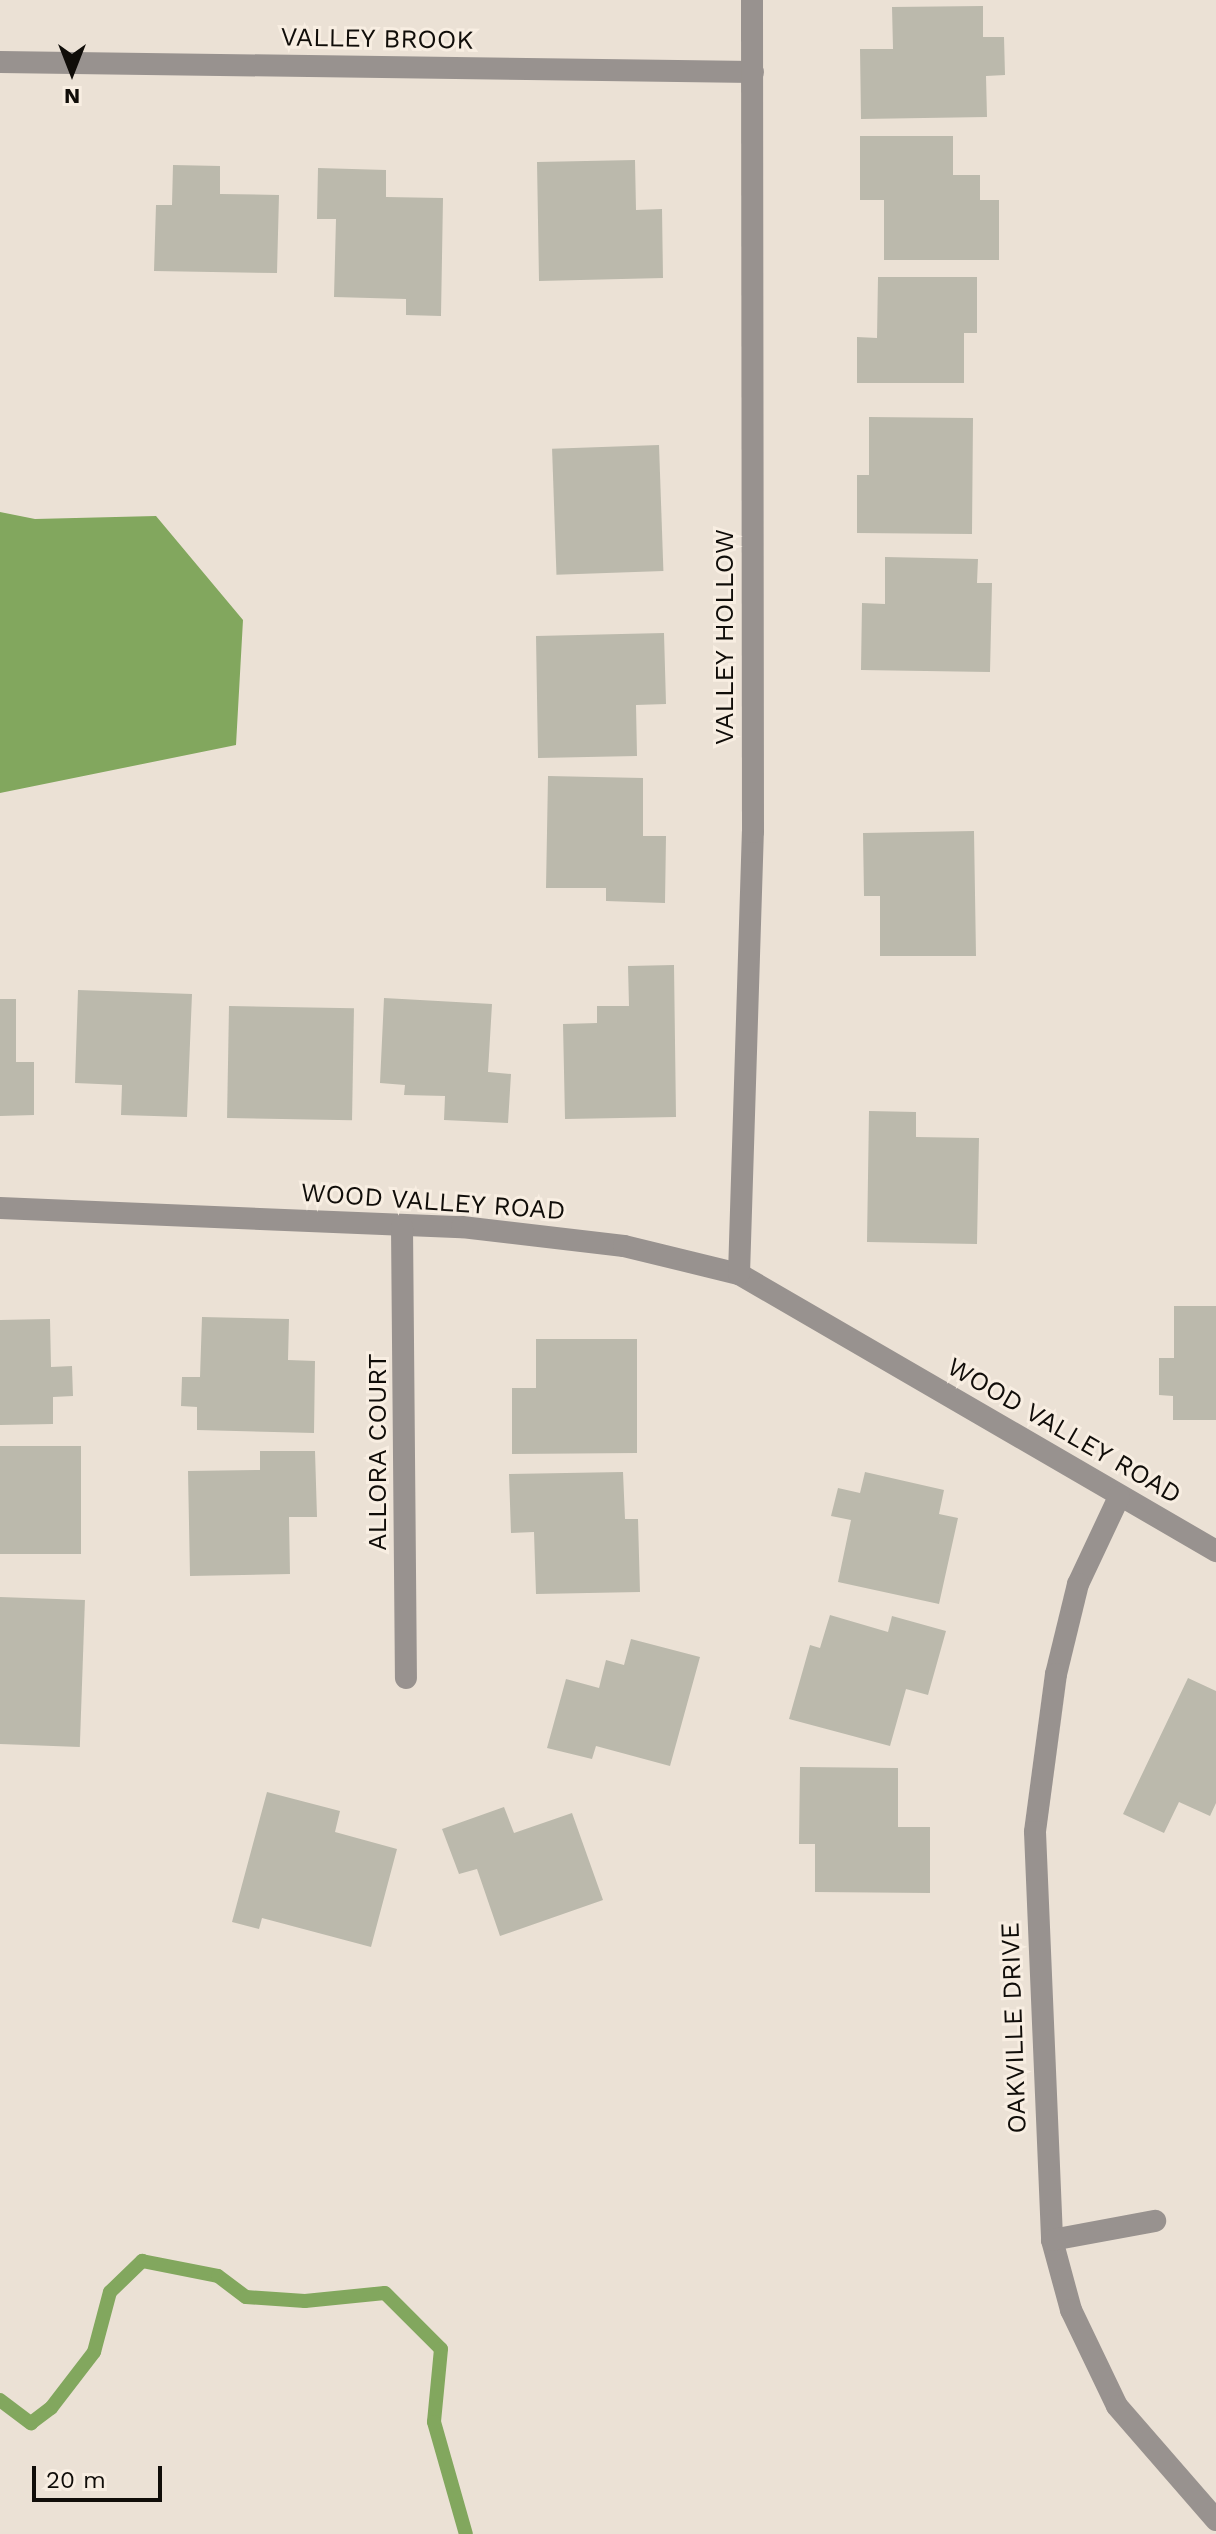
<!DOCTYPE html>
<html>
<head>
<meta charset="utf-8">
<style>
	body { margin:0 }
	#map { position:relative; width:1216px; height:2534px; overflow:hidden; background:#ebe1d5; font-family:"Work Sans",sans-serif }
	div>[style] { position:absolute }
	.water>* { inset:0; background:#82a75e }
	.stream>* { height:14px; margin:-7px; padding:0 7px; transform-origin:7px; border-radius:7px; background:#82a75e }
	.building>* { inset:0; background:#bbb9ac; transform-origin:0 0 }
	.minor>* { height:22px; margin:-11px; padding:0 11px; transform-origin:11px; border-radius:11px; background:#98928f }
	span { translate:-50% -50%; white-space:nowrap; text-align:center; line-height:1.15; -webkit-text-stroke:6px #f8eee2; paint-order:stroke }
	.street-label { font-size:26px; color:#100d09 }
	.north { position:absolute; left:32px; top:32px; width:80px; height:80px; -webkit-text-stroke:6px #f8eee2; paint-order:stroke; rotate:180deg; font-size:22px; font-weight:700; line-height:32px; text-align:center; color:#100d09 }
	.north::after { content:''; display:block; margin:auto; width:28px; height:36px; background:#100d09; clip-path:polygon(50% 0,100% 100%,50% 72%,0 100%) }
	.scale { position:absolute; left:32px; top:2466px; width:130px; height:36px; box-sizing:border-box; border:4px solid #100d09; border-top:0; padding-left:10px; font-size:24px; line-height:28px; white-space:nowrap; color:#100d09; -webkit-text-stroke:6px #f8eee2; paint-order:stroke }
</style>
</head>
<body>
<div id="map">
	<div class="water">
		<i style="clip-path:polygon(0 512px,35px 519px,156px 516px,243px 620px,236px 745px,0 793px)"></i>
	</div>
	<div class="stream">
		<i style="left:0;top:2400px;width:39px;rotate:37deg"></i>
		<i style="left:31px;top:2423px;width:25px;rotate:-37deg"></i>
		<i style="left:51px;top:2408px;width:71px;rotate:-52.5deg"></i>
		<i style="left:94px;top:2352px;width:62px;rotate:-75.1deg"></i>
		<i style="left:110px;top:2292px;width:45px;rotate:-44.1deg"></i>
		<i style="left:142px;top:2261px;width:77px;rotate:11.2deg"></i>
		<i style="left:218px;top:2276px;width:35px;rotate:37deg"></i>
		<i style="left:246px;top:2297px;width:59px;rotate:3.9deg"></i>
		<i style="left:305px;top:2301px;width:80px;rotate:-5.7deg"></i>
		<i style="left:385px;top:2293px;width:79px;rotate:45deg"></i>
		<i style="left:441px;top:2349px;width:73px;rotate:95.5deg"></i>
		<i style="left:434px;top:2422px;width:116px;rotate:74.1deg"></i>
	</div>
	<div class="building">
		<i style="clip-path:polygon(983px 6px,983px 37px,1004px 37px,1005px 75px,986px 76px,987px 117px,861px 119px,860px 49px,893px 49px,892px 7px)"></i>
		<i style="clip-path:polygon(860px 136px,953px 136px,953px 175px,980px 175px,980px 200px,999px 200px,999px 260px,884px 260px,884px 200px,860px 200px)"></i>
		<i style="clip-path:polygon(635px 160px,636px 210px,662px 209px,663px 278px,539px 281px,537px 162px)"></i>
		<i style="clip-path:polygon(173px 165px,220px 166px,220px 194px,279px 195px,277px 273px,154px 271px,156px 205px,172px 205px)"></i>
		<i style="clip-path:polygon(318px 168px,386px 170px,386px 197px,443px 198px,441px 316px,406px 315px,406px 299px,334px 297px,336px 219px,317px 219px)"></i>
		<i style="clip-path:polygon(878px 277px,977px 277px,977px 333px,964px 333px,964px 383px,857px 383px,857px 337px,877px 338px)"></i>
		<i style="clip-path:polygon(869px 417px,973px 418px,972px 534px,857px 533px,857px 475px,869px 475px)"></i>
		<i style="left:659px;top:445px;width:126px;height:107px;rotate:88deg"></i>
		<i style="clip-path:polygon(885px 557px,978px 559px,977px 583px,992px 583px,990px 672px,861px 670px,862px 603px,885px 604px)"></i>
		<i style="clip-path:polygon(664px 633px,666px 704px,636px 705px,637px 756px,538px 758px,536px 636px)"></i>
		<i style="clip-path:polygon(548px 776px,643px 778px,643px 836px,666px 836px,665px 903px,606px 901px,606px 888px,546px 888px)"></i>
		<i style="clip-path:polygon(974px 831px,976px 956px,880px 956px,880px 896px,864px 896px,863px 833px)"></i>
		<i style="clip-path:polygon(674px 965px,676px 1117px,565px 1119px,563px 1024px,597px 1023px,597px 1006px,629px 1006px,628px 966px)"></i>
		<i style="clip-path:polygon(78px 990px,192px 994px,187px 1117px,121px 1115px,122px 1085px,75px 1083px)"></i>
		<i style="clip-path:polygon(384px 998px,492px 1004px,488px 1072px,511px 1074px,508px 1123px,444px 1120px,445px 1096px,404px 1095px,405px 1085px,380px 1083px)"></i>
		<i style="clip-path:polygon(0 999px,16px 999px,16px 1062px,34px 1062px,34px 1115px,0 1116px)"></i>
		<i style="left:229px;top:1006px;width:125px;height:112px;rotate:1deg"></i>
		<i style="clip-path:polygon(869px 1111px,916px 1112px,916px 1137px,979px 1138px,977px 1244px,867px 1242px)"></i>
		<i style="clip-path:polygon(1174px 1306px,1216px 1306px,1216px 1420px,1173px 1420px,1173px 1396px,1159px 1395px,1159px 1358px,1174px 1358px)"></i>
		<i style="clip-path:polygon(202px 1317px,289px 1319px,288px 1360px,315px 1361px,314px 1433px,197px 1430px,197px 1407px,181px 1406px,182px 1377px,200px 1377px)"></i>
		<i style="clip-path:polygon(50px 1319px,51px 1367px,72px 1366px,73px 1396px,53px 1397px,53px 1424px,0 1425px,0 1320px)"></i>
		<i style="clip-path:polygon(536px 1339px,637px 1339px,637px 1453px,512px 1454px,512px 1388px,536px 1388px)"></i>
		<i style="left:0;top:1446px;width:81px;height:108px"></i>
		<i style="clip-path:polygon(260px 1451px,315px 1451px,317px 1517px,289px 1517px,290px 1574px,190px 1576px,188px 1471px,260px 1470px)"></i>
		<i style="clip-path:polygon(623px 1472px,625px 1519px,638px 1519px,640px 1592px,536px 1594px,534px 1532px,511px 1533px,509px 1474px)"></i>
		<i style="clip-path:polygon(865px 1472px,944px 1490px,939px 1514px,958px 1518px,939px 1604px,838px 1582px,851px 1520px,831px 1516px,838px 1488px,860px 1493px)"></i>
		<i style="left:0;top:1597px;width:85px;height:147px;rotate:2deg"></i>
		<i style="clip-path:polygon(830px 1615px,888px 1632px,892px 1616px,946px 1631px,928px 1695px,906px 1689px,890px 1746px,789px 1719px,810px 1645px,820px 1648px)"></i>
		<i style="clip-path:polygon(631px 1639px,700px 1657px,670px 1766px,596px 1746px,592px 1759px,547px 1748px,566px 1679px,599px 1688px,606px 1660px,624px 1665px)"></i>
		<i style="clip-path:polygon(1188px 1678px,1216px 1691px,1216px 1803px,1210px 1816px,1179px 1802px,1164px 1833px,1123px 1814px)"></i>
		<i style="clip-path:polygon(800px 1767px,898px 1768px,898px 1827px,930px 1827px,930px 1893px,815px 1892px,815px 1844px,799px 1844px)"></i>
		<i style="clip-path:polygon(267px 1792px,340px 1811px,335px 1832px,397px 1849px,371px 1947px,262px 1918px,259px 1929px,232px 1922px)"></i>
		<i style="clip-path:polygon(504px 1807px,514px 1833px,572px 1813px,603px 1900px,500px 1936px,477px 1869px,459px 1874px,442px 1829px)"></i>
	</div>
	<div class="minor">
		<i style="left:0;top:62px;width:753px;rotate:0.76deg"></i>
		<i style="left:0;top:1208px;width:462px;rotate:2.4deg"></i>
		<i style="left:462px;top:1227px;width:163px;rotate:6.7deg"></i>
		<i style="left:624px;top:1246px;width:118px;rotate:13.7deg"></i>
		<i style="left:739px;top:1274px;width:552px;rotate:30.14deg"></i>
		<i style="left:402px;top:1227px;width:451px;rotate:89.5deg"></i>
		<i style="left:739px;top:1274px;width:442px;rotate:-88.2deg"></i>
		<i style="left:753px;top:832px;width:832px;rotate:-90.07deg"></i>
		<i style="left:1119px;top:1497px;width:96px;rotate:115.2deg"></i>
		<i style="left:1078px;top:1584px;width:93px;rotate:103.7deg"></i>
		<i style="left:1056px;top:1674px;width:159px;rotate:97.6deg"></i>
		<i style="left:1035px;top:1832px;width:408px;rotate:87.6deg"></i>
		<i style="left:1052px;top:2240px;width:73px;rotate:74.8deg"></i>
		<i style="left:1071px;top:2310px;width:106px;rotate:64.4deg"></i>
		<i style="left:1117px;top:2406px;width:151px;rotate:49deg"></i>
		<i style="left:1052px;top:2240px;width:105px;rotate:-10.5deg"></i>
	</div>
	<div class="street-label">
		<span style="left:377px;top:39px;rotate:1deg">VALLEY BROOK</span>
		<span style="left:725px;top:637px;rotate:-90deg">VALLEY HOLLOW</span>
		<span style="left:433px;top:1202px;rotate:4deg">WOOD VALLEY ROAD</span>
		<span style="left:1064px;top:1431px;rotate:30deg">WOOD VALLEY ROAD</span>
		<span style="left:378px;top:1452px;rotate:-90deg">ALLORA COURT</span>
		<span style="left:1014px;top:2028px;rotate:-92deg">OAKVILLE DRIVE</span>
	</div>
	<div class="north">N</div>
	<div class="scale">20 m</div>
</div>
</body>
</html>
